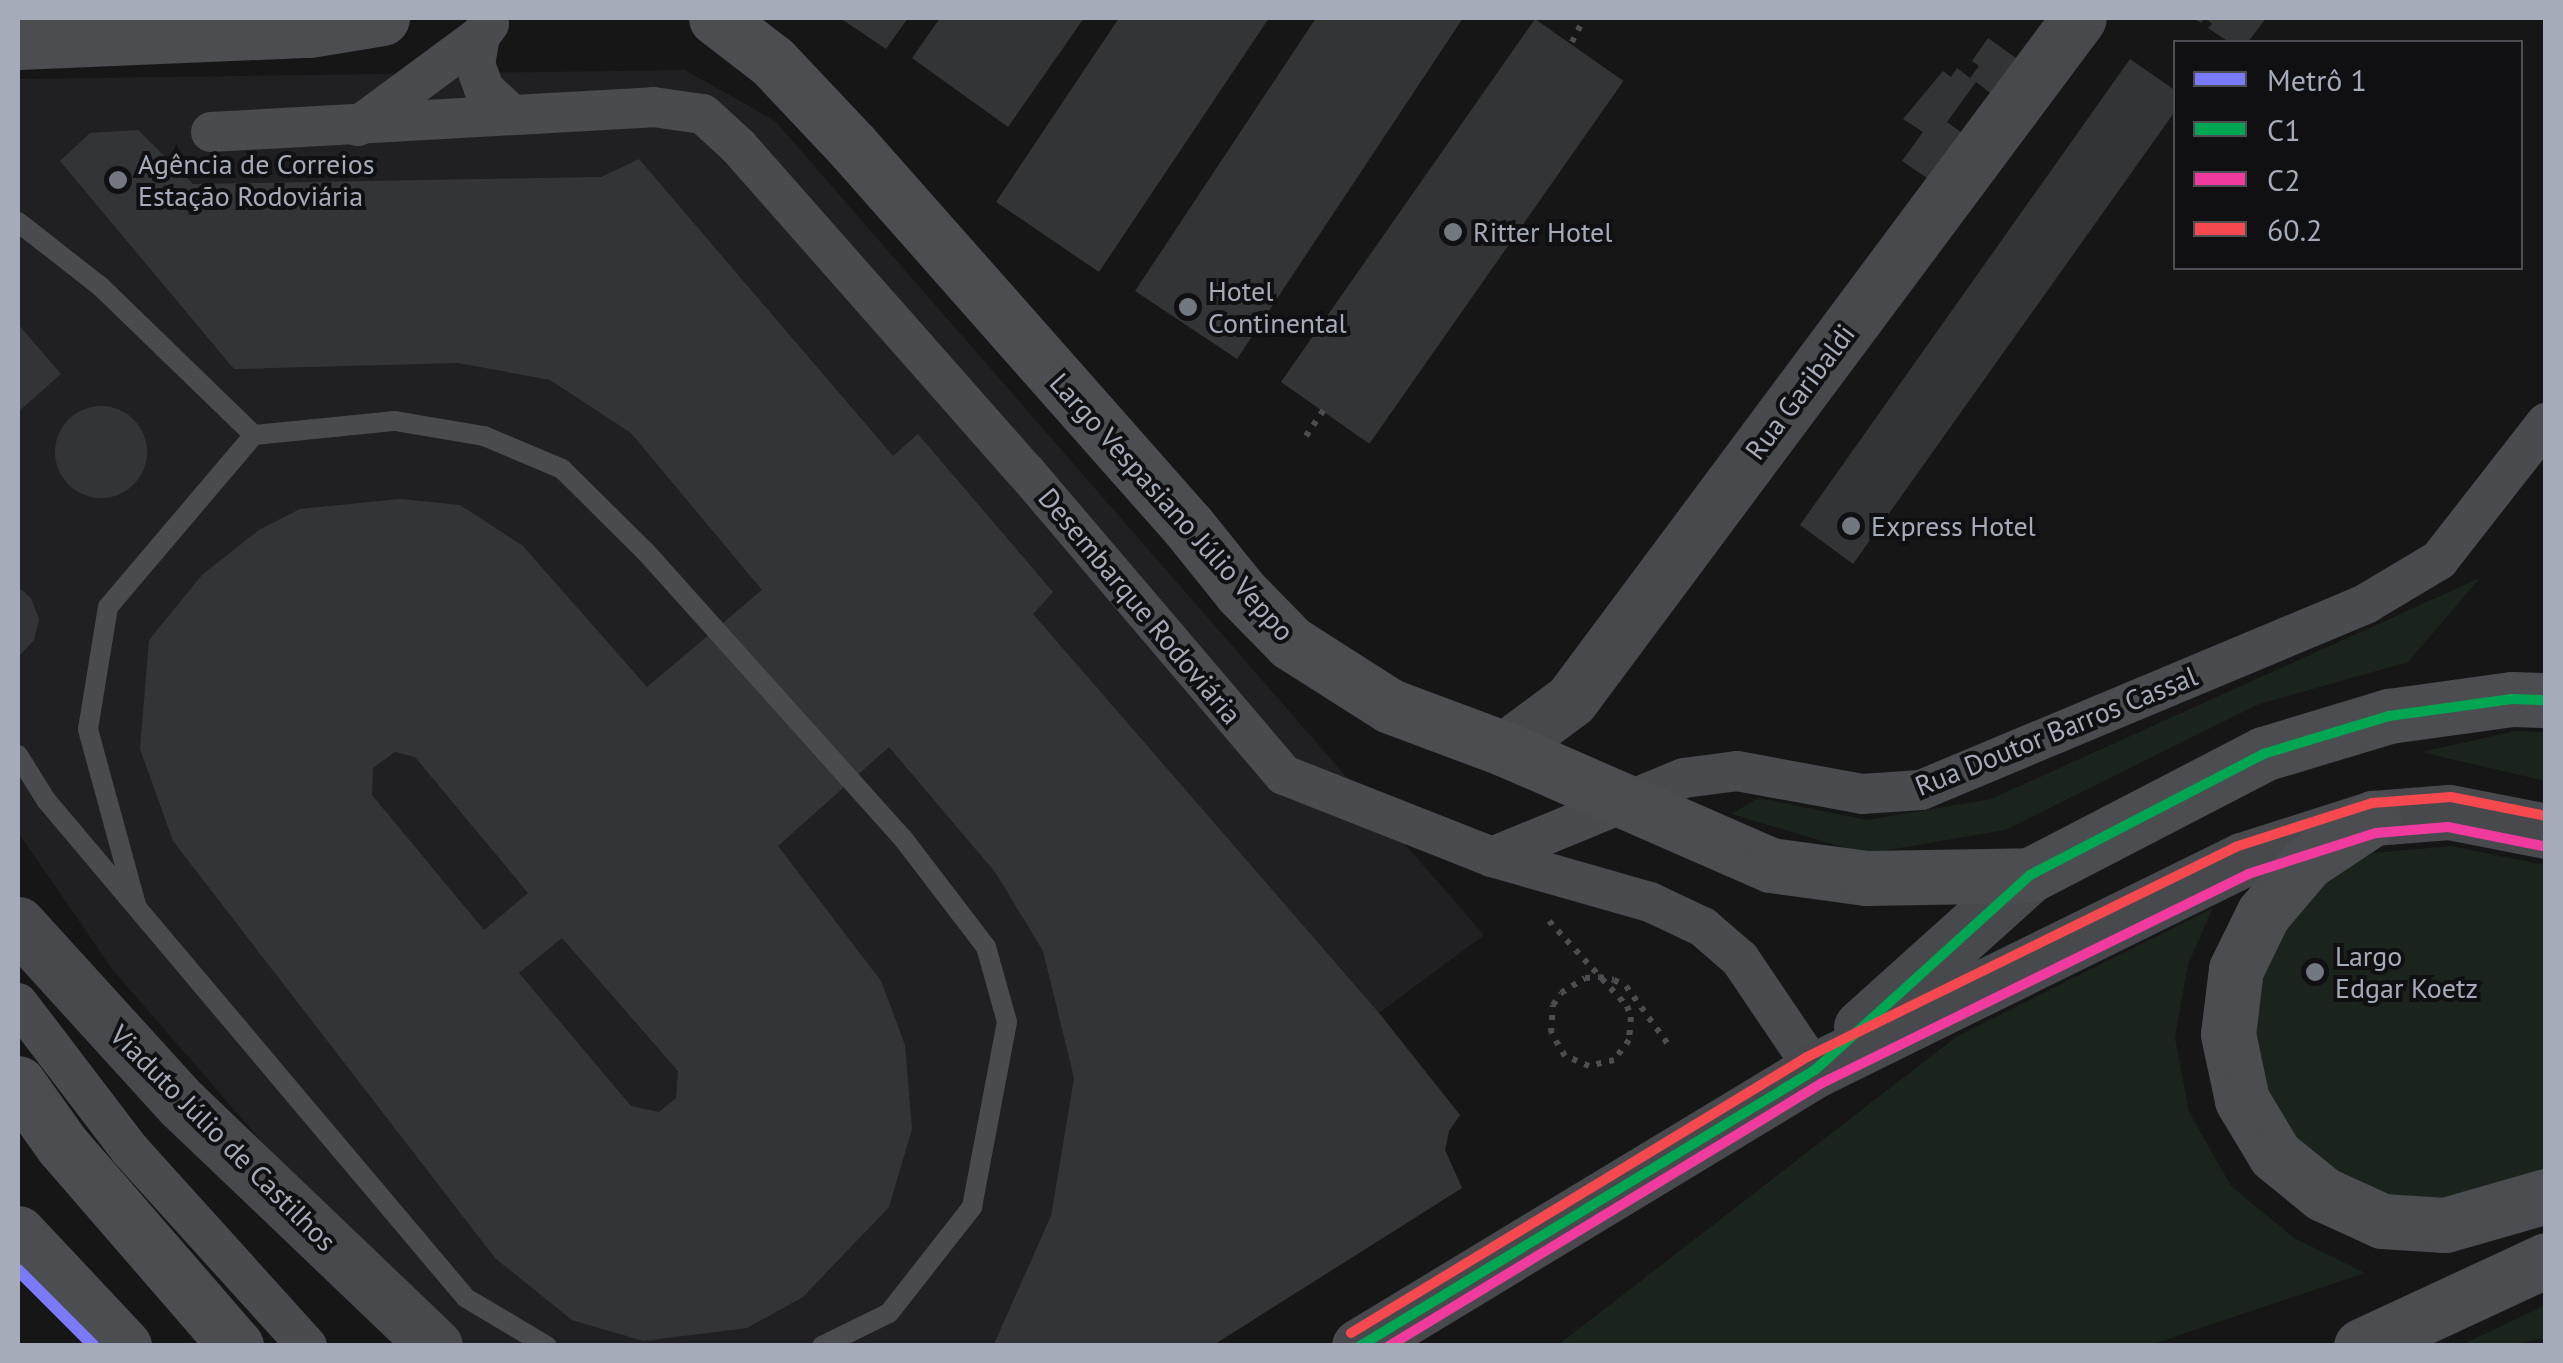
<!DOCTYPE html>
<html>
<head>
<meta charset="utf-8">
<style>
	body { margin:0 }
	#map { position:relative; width:2563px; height:1363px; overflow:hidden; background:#161616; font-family:"PT Sans",sans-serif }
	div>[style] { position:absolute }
	.built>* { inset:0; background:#202022 }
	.green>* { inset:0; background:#1b231d }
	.building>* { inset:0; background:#333435; transform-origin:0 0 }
	.round { border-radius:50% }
	.path>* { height:6px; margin-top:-3px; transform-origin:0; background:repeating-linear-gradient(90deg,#4b4d50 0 5px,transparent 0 13px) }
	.lane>* { height:20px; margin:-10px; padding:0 10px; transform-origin:10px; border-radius:10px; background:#494b4f }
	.street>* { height:40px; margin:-20px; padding:0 20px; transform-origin:20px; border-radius:20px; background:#494b4f }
	.secondary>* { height:55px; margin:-27.5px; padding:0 27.5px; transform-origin:27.5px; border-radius:27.5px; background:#48494d }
	.primary>* { height:55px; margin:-27.5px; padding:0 27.5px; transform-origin:27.5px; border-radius:27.5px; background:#4c4d50 }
	.lane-bridge>* { height:20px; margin:-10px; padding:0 10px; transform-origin:10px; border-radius:10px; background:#494b4f }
	.primary-bridge>* { height:55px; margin:-27.5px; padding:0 27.5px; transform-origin:27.5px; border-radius:27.5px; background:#4c4d50 }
	.bus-1>* { height:10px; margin:-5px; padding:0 5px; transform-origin:5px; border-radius:5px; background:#00a651 }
	.bus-2>* { height:10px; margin:-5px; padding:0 5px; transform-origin:5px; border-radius:5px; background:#f13a9d }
	.bus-3>* { height:10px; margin:-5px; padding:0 5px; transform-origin:5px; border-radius:5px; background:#f5494f }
	.metro-1>* { height:12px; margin:-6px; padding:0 6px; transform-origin:6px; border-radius:6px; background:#7a7af9 }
	.dots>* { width:28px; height:28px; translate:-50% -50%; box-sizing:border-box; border:5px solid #101012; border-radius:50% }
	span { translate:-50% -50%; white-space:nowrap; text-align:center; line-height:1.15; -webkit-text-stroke:8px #101012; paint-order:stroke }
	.poi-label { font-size:28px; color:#a5abb8 }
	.left { translate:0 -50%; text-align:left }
	.street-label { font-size:28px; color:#a5abb8 }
	.frame { position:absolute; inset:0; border:20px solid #a5abb8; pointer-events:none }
	.legend { position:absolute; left:2173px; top:40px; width:350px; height:230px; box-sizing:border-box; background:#101012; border:2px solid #4c4e54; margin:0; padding:12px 18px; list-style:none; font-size:30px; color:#a5abb8 }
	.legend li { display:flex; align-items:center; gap:20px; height:50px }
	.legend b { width:50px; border:2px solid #4c4e54 }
</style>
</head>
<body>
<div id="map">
	<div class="built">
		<i style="clip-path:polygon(685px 70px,775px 121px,1484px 935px,1379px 1013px,1460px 1115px,1449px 1131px,1445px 1150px,1462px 1188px,1212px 1345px,457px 1345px,384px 1282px,112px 969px,18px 832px,18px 79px)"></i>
	</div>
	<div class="green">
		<i style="clip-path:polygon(2480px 578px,2408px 662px,2259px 704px,2005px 830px,1865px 854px,1732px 814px,1758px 798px,1867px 820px,1991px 799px)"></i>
		<i style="clip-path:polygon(2516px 731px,2545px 732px,2545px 781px,2421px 752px)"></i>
		<i style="clip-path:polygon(2451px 846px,2545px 865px,2545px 1175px,2445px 1204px,2388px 1200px,2333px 1173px,2292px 1137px,2262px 1085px,2251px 1028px,2259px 973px,2289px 920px,2324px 881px,2372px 853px)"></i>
		<i style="clip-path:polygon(2213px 908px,2188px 964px,2175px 1038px,2189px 1112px,2231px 1186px,2294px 1238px,2365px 1273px,2150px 1345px,1558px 1345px,1956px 1037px)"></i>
		<i style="clip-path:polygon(2545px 1305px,2545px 1338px,2511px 1345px,2461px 1345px)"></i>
	</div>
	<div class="building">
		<i style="clip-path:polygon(840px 18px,908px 18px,886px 49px)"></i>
		<i style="clip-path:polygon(940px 18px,1084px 18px,1008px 127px,912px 58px)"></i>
		<i style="clip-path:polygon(1119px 18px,1269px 18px,1099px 272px,996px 202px)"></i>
		<i style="clip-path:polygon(1316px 18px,1463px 18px,1237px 359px,1135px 291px)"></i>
		<i style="clip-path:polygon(2193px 18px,2266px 18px,2248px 42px,2229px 42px,2208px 28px,2212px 24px,2205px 18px,2201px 23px)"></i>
		<i style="left:1535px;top:19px;width:108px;height:443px;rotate:35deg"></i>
		<i style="clip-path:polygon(1988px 38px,2023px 63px,1997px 98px,1976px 82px,1947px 122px,1969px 138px,1936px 184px,1902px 161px,1923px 132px,1903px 119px,1943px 71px,1951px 77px,1957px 68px,1970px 78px,1979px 66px,1972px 61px)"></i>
		<i style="clip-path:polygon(2130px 59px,2176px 91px,2176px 110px,1853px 564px,1800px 525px)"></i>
		<i style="clip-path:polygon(evenodd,138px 130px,193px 184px,601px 177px,639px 159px,893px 456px,918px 434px,1053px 592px,1033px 614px,1379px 1013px,1460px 1115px,1449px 1131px,1445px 1150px,1462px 1188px,1212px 1346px,993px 1346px,1051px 1216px,1074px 1078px,1043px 951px,995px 872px,889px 747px,778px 846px,881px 981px,905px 1045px,912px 1129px,889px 1207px,803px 1297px,747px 1328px,643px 1341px,572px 1320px,495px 1258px,173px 841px,140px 749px,149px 640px,202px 575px,259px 530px,300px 509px,400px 499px,460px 505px,523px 546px,647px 687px,762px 590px,631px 433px,550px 380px,458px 363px,234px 369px,60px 161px,90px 133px,138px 130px,395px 752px,415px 757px,528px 893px,484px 930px,372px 795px,373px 768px,395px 752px,138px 130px,562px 938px,678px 1071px,676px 1098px,659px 1112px,631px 1106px,519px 973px,562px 938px)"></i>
		<i style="clip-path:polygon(18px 324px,61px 374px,18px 412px)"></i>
		<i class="round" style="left:55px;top:406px;width:92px;height:92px"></i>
		<i style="clip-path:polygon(18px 587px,31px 598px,39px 619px,34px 640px,18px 657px)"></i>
	</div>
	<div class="path">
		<i style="left:1572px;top:42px;width:27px;rotate:-63deg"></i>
		<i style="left:1306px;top:436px;width:32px;rotate:-56deg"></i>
		<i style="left:1549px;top:921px;width:115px;rotate:47.5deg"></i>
		<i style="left:1627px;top:1006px;width:12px;rotate:70deg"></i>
		<i style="left:1631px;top:1017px;width:23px;rotate:95deg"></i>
		<i style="left:1629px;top:1040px;width:25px;rotate:127deg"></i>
		<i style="left:1614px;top:1060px;width:26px;rotate:167deg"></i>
		<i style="left:1589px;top:1066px;width:26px;rotate:-157deg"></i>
		<i style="left:1565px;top:1056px;width:27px;rotate:-121deg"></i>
		<i style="left:1551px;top:1033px;width:28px;rotate:-86deg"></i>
		<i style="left:1553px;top:1005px;width:14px;rotate:-56deg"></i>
		<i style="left:1561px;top:993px;width:28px;rotate:-32deg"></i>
		<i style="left:1585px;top:978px;width:14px;rotate:-4deg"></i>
		<i style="left:1599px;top:977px;width:15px;rotate:11deg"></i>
		<i style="left:1614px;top:980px;width:13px;rotate:27deg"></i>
		<i style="left:1626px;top:986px;width:75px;rotate:54.2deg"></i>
	</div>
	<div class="lane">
		<i style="left:18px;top:222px;width:104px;rotate:38deg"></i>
		<i style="left:100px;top:286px;width:214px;rotate:44.1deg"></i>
		<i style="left:18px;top:755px;width:53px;rotate:58.1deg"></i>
		<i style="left:46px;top:800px;width:651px;rotate:49.86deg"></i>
		<i style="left:466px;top:1298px;width:94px;rotate:30.7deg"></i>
		<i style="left:136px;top:905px;width:182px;rotate:-105.3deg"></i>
		<i style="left:88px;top:729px;width:124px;rotate:-80.7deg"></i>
		<i style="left:108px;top:607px;width:226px;rotate:-49.7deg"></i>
		<i style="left:254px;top:435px;width:142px;rotate:-5.7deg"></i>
		<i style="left:395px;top:421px;width:90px;rotate:9.6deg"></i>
		<i style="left:484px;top:436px;width:85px;rotate:22.9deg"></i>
		<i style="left:562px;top:469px;width:117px;rotate:44.7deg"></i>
		<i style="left:822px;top:1346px;width:75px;rotate:-26.2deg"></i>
		<i style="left:889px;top:1313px;width:135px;rotate:-51.9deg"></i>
		<i style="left:972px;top:1207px;width:188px;rotate:-79.3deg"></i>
		<i style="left:1007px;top:1022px;width:78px;rotate:-105.6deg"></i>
		<i style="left:986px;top:947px;width:138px;rotate:-127.4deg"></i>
	</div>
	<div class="street">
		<i style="left:489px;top:24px;width:15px;rotate:127deg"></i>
		<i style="left:480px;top:36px;width:28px;rotate:100deg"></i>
		<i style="left:475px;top:64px;width:27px;rotate:70deg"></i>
		<i style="left:484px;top:89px;width:38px;rotate:43deg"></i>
		<i style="left:358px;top:126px;width:152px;rotate:-36.4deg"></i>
		<i style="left:211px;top:132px;width:443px;rotate:-3.2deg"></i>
		<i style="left:653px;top:107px;width:50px;rotate:8deg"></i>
		<i style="left:703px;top:114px;width:47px;rotate:42.4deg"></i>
		<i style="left:738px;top:146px;width:434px;rotate:48.6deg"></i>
		<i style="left:1025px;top:471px;width:399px;rotate:49.6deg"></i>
		<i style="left:1284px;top:775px;width:224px;rotate:21.5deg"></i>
		<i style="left:1492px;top:857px;width:164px;rotate:15.9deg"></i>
		<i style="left:1650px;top:902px;width:59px;rotate:25.3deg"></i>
		<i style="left:1703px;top:927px;width:49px;rotate:40.9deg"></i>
		<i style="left:1740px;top:959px;width:134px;rotate:56deg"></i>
		<i style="left:1492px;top:857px;width:208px;rotate:-22.4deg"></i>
		<i style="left:1684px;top:778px;width:53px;rotate:-7.5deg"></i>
		<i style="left:1737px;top:771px;width:127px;rotate:10.4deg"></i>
		<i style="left:1862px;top:794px;width:59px;rotate:-3.9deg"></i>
		<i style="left:1921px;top:790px;width:484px;rotate:-22.7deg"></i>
		<i style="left:2367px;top:603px;width:84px;rotate:-30.8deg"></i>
		<i style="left:2439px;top:560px;width:174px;rotate:-52deg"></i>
		<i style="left:18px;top:1003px;width:185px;rotate:52.7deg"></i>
		<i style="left:130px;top:1150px;width:264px;rotate:47.9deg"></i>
	</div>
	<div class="secondary">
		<i style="left:1505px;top:749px;width:82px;rotate:-36.6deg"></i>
		<i style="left:1571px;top:700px;width:850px;rotate:-53.32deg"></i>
		<i style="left:18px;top:924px;width:244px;rotate:47.7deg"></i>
		<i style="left:182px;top:1104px;width:350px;rotate:43.7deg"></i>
		<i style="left:1861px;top:1027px;width:227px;rotate:-42deg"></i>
		<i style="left:1359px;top:1346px;width:533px;rotate:-31.18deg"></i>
		<i style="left:1815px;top:1070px;width:476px;rotate:-26.2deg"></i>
		<i style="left:2242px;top:860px;width:138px;rotate:-17.8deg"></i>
		<i style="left:2373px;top:818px;width:76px;rotate:-4.5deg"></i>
		<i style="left:2449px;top:812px;width:99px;rotate:11.1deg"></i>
	</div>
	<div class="primary">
		<i style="left:716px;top:18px;width:72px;rotate:37.7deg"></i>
		<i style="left:773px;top:62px;width:117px;rotate:46.7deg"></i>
		<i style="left:853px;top:147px;width:506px;rotate:48.53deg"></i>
		<i style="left:1188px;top:526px;width:85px;rotate:51.2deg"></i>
		<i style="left:1241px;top:592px;width:71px;rotate:45.6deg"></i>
		<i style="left:1291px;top:643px;width:117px;rotate:32.5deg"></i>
		<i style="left:1390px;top:706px;width:123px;rotate:20.5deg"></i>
		<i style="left:1505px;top:749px;width:290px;rotate:23.6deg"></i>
		<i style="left:1771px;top:865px;width:96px;rotate:7.8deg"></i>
		<i style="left:1866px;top:878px;width:164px;rotate:-1deg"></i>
		<i style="left:2030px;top:875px;width:263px;rotate:-27.4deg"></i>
		<i style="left:2263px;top:754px;width:132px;rotate:-16.8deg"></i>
		<i style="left:2389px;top:716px;width:124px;rotate:-7.9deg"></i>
		<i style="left:2512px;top:699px;width:34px;rotate:2deg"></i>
		<i style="left:18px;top:42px;width:291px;rotate:-2.4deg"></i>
		<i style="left:309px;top:30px;width:74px;rotate:-9.3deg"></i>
		<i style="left:2373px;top:818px;width:79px;rotate:146.3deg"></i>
		<i style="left:2307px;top:862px;width:68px;rotate:130.2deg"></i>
		<i style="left:2263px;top:914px;width:61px;rotate:116.1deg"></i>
		<i style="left:2236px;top:969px;width:65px;rotate:97deg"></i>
		<i style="left:2228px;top:1034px;width:67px;rotate:78deg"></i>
		<i style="left:2242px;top:1100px;width:64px;rotate:59deg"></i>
		<i style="left:2275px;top:1155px;width:62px;rotate:39.1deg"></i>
		<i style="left:2323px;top:1194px;width:65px;rotate:24.6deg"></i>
		<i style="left:2382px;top:1221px;width:63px;rotate:3.6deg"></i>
		<i style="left:2445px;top:1225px;width:105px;rotate:-16deg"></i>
		<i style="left:18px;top:1233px;width:155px;rotate:46.8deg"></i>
		<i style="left:2361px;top:1346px;width:204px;rotate:-24.9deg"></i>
	</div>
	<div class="lane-bridge">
		<i style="left:645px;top:551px;width:385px;rotate:48.1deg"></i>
	</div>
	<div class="primary-bridge">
		<i style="left:18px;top:1083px;width:76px;rotate:54.6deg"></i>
		<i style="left:62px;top:1145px;width:266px;rotate:49.1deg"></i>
	</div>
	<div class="bus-1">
		<i style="left:1360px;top:1346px;width:532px;rotate:-31.24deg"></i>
		<i style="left:1815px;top:1070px;width:290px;rotate:-42.2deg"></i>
		<i style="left:2030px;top:875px;width:263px;rotate:-27.4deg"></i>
		<i style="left:2263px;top:754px;width:132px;rotate:-16.8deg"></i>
		<i style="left:2389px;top:716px;width:124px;rotate:-7.9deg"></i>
		<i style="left:2512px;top:699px;width:34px;rotate:2deg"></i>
	</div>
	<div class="bus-2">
		<i style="left:1389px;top:1346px;width:507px;rotate:-31.27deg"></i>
		<i style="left:1822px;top:1083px;width:475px;rotate:-26.1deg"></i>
		<i style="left:2248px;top:874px;width:134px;rotate:-17.8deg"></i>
		<i style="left:2376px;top:833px;width:72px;rotate:-4.8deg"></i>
		<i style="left:2448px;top:827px;width:97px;rotate:11.3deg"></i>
	</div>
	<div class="bus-3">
		<i style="left:1351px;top:1333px;width:533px;rotate:-31.18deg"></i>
		<i style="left:1807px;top:1057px;width:477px;rotate:-26.1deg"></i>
		<i style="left:2235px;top:847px;width:144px;rotate:-17.8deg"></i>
		<i style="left:2372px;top:803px;width:79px;rotate:-4.3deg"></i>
		<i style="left:2451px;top:797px;width:97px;rotate:11.3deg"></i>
	</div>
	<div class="metro-1">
		<i style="left:18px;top:1270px;width:107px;rotate:45deg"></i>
	</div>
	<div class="dots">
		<i style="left:118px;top:180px;background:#73777f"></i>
		<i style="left:1453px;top:232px;background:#73777f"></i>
		<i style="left:1188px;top:307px;background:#73777f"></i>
		<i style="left:1851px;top:526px;background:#73777f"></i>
		<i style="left:2315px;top:972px;background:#73777f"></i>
	</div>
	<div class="poi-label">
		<span class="left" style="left:138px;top:180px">Agência de Correios<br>Estação Rodoviária</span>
		<span class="left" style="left:1473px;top:232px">Ritter Hotel</span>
		<span class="left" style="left:1208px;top:307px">Hotel<br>Continental</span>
		<span class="left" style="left:1871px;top:526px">Express Hotel</span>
		<span class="left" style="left:2335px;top:972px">Largo<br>Edgar Koetz</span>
	</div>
	<div class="street-label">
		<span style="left:1800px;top:392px;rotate:-53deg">Rua Garibaldi</span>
		<span style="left:1172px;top:507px;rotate:48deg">Largo Vespasiano Júlio Veppo</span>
		<span style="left:1140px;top:606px;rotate:50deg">Desembarque Rodoviária</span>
		<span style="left:2056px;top:731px;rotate:-22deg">Rua Doutor Barros Cassal</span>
		<span style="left:223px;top:1138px;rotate:45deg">Viaduto Júlio de Castilhos</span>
	</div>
	<div class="frame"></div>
	<ul class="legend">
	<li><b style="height:12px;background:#7a7af9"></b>Metrô 1</li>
	<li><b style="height:12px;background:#00a651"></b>C1</li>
	<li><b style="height:12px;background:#f13a9d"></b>C2</li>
	<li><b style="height:12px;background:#f5494f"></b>60.2</li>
	</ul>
</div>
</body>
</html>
